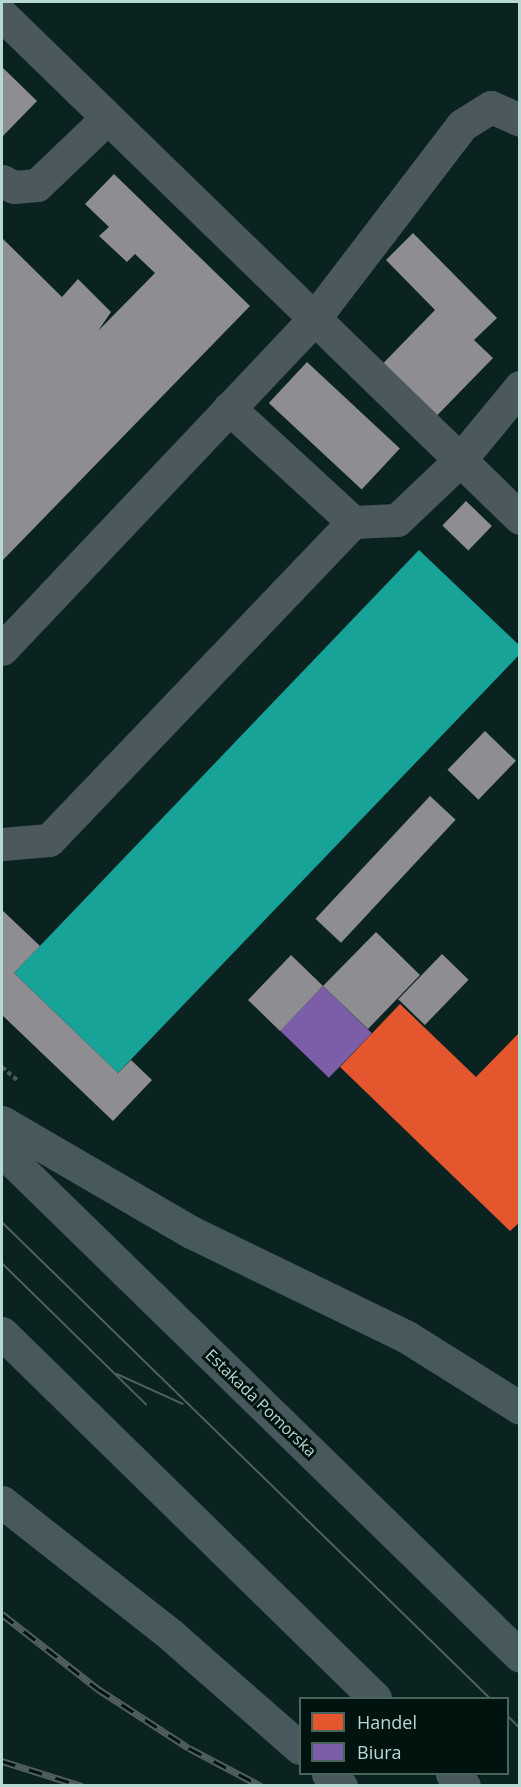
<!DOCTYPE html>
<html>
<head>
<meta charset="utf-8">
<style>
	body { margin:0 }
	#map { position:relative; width:521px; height:1787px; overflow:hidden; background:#0b2320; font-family:"Open Sans",sans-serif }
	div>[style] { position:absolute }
	.shops>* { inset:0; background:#e4572e }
	.offices>* { inset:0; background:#7b5ea7; transform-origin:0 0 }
	.public>* { inset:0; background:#17a398 }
	.industry>* { inset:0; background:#8d8d92; transform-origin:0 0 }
	.path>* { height:4px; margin-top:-2px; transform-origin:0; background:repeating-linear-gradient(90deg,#4b5959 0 4.5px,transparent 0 7.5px) }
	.minor>* { height:33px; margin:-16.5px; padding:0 16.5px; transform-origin:16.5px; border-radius:16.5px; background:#4c595c }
	.major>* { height:33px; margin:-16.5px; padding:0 16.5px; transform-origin:16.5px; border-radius:16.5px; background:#47595c }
	.tram>* { height:1.5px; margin:-0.75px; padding:0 0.75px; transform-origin:0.75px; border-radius:0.75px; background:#525f61 }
	.rail>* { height:7px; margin-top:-3.5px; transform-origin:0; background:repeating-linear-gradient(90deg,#00130f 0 14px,#525f61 0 28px); box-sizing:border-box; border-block:2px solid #525f61 }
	span { translate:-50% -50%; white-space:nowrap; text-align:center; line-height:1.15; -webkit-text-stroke:6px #00130f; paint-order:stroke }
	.street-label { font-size:16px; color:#b6dad3 }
	.frame { position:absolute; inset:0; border:3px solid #b6dad3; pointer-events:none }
	.legend { position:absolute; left:299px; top:1697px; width:210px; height:78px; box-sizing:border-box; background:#00130f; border:2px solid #49635d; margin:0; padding:8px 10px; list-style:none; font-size:18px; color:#b6dad3 }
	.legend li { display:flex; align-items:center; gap:12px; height:30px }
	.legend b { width:30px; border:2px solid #49635d }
</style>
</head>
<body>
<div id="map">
	<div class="shops">
		<i style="clip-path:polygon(400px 1004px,476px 1077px,520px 1032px,520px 1222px,510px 1231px,340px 1067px)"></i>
	</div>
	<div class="offices">
		<i style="left:323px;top:986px;width:68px;height:62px;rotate:44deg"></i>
	</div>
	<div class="public">
		<i style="clip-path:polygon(419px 550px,520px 646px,520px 654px,118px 1073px,14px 973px)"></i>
	</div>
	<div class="industry">
		<i style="clip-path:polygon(2px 67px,37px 101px,2px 137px)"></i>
		<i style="clip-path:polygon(114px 174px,250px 306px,2px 561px,2px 238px,62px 297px,78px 279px,111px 312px,98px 331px,155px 273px,135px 254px,127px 262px,99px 236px,109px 227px,85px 204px)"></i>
		<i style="clip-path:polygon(413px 233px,497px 318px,474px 340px,493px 358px,418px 435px,364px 383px,435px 310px,386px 260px)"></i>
		<i style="left:307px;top:362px;width:127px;height:56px;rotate:43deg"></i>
		<i style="left:466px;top:501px;width:36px;height:34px;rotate:44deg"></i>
		<i style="left:485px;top:731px;width:43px;height:54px;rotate:44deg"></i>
		<i style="left:430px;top:796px;width:35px;height:168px;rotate:43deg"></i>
		<i style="clip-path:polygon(2px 910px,40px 946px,14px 973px,118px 1073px,131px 1060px,152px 1080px,113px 1121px,2px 1015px)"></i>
		<i style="clip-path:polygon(376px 932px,420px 975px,368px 1029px,323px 986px,280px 1031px,248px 1000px,291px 955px,323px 986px)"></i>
		<i style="left:442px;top:954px;width:37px;height:63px;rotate:44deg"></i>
	</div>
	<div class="path">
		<i style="left:2px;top:1067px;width:20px;rotate:41deg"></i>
	</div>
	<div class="minor">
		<i style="left:2px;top:15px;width:722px;rotate:44.16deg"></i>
		<i style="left:2px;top:181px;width:13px;rotate:27deg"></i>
		<i style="left:14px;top:187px;width:23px;rotate:-5deg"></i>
		<i style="left:37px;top:185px;width:97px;rotate:-43.7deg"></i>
		<i style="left:229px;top:408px;width:168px;rotate:42.6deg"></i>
		<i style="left:2px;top:649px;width:453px;rotate:-46.6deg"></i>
		<i style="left:313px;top:320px;width:245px;rotate:-52.6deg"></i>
		<i style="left:462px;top:125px;width:34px;rotate:-32deg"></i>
		<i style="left:491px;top:107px;width:32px;rotate:24deg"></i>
		<i style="left:2px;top:844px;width:47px;rotate:-4.9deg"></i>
		<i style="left:49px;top:840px;width:440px;rotate:-46.3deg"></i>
		<i style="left:353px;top:522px;width:44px;rotate:-2.6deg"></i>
		<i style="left:397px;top:520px;width:86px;rotate:-43.6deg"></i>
		<i style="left:459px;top:461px;width:96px;rotate:-50.5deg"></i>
	</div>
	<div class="major">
		<i style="left:2px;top:1122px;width:219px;rotate:30.2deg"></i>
		<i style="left:191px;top:1232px;width:240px;rotate:25.9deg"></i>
		<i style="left:407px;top:1337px;width:133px;rotate:32.1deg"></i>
		<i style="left:2px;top:1151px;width:723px;rotate:44.27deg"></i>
		<i style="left:2px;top:1333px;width:522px;rotate:44.38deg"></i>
		<i style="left:2px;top:1502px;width:216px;rotate:38.2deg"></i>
		<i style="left:172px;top:1636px;width:170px;rotate:41.2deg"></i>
		<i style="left:328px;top:1774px;width:18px;rotate:43deg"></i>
		<i style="left:452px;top:1774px;width:17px;rotate:45deg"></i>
	</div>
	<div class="tram">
		<i style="left:2px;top:1222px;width:682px;rotate:44.29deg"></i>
		<i style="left:2px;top:1263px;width:202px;rotate:44.4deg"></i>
		<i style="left:117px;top:1374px;width:72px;rotate:24.4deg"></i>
		<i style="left:508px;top:1716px;width:17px;rotate:45deg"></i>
	</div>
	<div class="rail">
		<i style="left:2px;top:1614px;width:122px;rotate:38deg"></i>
		<i style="left:98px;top:1689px;width:108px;rotate:33deg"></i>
		<i style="left:189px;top:1748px;width:81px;rotate:27.8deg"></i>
		<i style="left:2px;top:1761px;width:84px;rotate:17.4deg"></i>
	</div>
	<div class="street-label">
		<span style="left:261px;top:1403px;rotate:44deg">Estakada Pomorska</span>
	</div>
	<div class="frame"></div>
	<ul class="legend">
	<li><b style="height:16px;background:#e4572e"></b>Handel</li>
	<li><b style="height:16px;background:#7b5ea7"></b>Biura</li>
	</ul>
</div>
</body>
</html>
